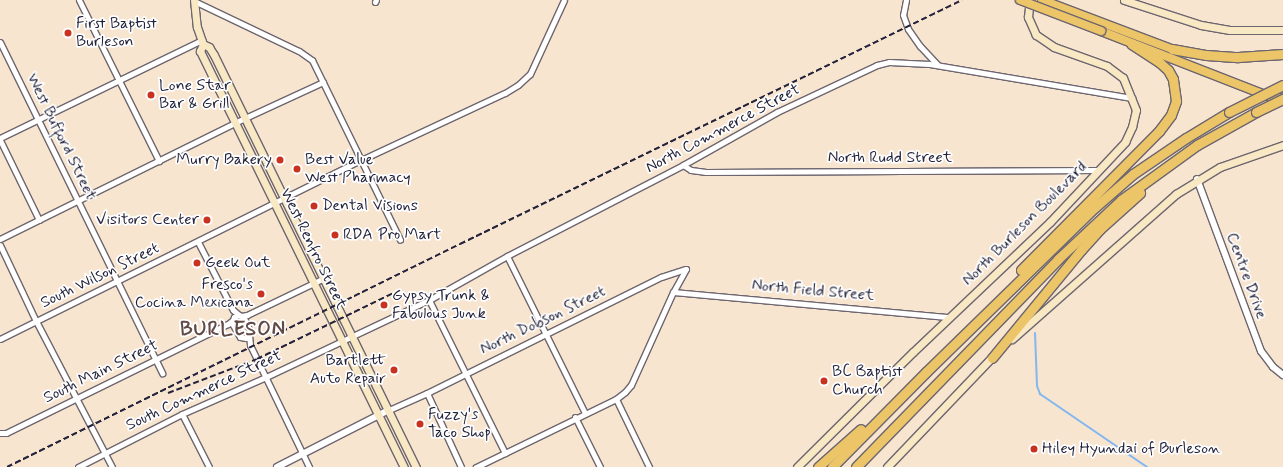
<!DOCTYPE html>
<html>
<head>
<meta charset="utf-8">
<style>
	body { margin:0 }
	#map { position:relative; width:1283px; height:467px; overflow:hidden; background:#f7e5d0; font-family:Mynerve,sans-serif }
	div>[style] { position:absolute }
	.stream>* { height:2px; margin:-1px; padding:0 1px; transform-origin:1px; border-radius:1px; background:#82b7f0 }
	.roads { filter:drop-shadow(1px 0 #6d666f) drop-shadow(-1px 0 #6d666f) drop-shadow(0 1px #6d666f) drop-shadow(0 -1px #6d666f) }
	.minor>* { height:5px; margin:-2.5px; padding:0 2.5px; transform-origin:2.5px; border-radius:2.5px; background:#fff }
	.tertiary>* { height:6px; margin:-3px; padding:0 3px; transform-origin:3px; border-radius:3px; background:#fff }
	.secondary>* { height:7px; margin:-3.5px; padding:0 3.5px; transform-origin:3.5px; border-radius:3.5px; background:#f8e8c3 }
	.primary>* { height:8px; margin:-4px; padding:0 4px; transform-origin:4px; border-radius:4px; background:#edc569 }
	.motorway>* { height:9px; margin:-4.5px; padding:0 4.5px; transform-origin:4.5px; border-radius:4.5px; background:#edc569 }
	.rail>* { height:2px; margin-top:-1px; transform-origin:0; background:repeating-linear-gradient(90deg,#22223b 0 6px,transparent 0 9px) }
	.bridges { filter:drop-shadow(1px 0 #6d666f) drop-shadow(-1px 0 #6d666f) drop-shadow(0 1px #6d666f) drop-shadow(0 -1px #6d666f) }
	.primary-bridge>* { height:8px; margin:-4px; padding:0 4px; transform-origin:4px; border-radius:4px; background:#edc569 }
	.motorway-bridge>* { height:9px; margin:-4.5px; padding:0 4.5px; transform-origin:4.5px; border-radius:4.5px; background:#edc569 }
	.dots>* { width:11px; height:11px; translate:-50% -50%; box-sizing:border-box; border:2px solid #fff; border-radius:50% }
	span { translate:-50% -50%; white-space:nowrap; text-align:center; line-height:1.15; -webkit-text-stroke:3.5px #fff; paint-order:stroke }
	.poi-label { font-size:16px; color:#22223b }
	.left { translate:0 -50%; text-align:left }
	.right { translate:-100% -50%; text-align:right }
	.street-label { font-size:16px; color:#22223b }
	.district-label { font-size:20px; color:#624a47; font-weight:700; letter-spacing:1px }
</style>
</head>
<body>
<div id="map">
	<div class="stream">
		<i style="left:1035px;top:333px;width:53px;rotate:87.8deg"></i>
		<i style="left:1037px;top:386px;width:9px;rotate:69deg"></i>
		<i style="left:1040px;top:394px;width:130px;rotate:34.3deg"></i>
	</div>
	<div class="roads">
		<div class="minor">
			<i style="left:79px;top:0;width:180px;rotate:63.6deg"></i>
			<i style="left:906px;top:0;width:15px;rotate:101deg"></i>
			<i style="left:903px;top:15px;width:15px;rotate:70deg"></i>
			<i style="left:908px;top:29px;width:21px;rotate:55deg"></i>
			<i style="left:920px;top:46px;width:26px;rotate:47deg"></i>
			<i style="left:194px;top:1px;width:116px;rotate:25.5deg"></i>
			<i style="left:299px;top:51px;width:16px;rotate:35deg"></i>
			<i style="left:312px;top:60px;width:200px;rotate:63.9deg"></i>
			<i style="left:375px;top:2px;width:2px;rotate:-63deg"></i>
			<i style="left:0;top:42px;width:369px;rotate:63.9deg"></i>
			<i style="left:0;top:138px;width:225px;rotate:-25.9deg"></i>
			<i style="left:0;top:140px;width:89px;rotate:64deg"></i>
			<i style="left:683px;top:165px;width:9px;rotate:32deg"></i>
			<i style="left:691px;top:170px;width:15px;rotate:8deg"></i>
			<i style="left:706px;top:172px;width:393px;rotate:-0.3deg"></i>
			<i style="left:0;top:239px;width:273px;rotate:-26.3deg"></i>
			<i style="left:245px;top:118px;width:86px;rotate:-24.8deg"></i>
			<i style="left:198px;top:242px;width:76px;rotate:62.8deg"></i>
			<i style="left:233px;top:310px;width:8px;rotate:40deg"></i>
			<i style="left:0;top:245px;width:84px;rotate:64.7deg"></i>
			<i style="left:36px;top:321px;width:165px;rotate:62.5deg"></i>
			<i style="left:507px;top:256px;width:175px;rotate:63.6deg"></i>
			<i style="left:673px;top:292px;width:278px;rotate:5.2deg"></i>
			<i style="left:429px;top:300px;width:171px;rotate:63.6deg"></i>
			<i style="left:239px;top:315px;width:6px;rotate:31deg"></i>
			<i style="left:244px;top:318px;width:14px;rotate:65deg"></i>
			<i style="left:250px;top:331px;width:4px;rotate:104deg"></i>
			<i style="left:249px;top:335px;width:4px;rotate:135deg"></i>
			<i style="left:246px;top:338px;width:6px;rotate:-171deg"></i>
			<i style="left:240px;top:337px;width:16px;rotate:-120deg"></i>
			<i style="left:232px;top:323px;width:6px;rotate:-72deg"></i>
			<i style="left:234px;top:317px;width:5px;rotate:-22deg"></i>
			<i style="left:241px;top:316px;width:6px;rotate:-9deg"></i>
			<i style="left:247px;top:315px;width:85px;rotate:-25.7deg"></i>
			<i style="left:249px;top:335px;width:10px;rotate:84deg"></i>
			<i style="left:250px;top:345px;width:136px;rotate:64.2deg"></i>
			<i style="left:0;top:339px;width:403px;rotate:-26.4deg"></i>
			<i style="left:361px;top:160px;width:159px;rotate:-25deg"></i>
			<i style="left:505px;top:93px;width:15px;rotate:-32deg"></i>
			<i style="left:518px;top:85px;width:16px;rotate:-43deg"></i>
			<i style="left:530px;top:74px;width:81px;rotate:-65.3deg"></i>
			<i style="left:427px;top:393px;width:81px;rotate:65.3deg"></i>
			<i style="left:616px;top:399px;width:76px;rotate:64.1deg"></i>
			<i style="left:389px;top:410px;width:42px;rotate:-24.1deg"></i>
			<i style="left:427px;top:393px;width:261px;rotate:-26.4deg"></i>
			<i style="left:661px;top:277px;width:26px;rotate:-18deg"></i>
			<i style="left:686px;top:269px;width:26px;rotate:119deg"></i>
			<i style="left:673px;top:292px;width:102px;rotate:114.3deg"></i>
			<i style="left:631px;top:385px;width:9px;rotate:131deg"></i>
			<i style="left:625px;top:392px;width:11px;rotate:142deg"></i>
			<i style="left:616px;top:399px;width:156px;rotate:154.1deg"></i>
			<i style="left:182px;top:414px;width:59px;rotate:63deg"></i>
			<i style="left:575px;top:417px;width:56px;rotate:63.4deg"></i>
			<i style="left:0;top:433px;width:6px"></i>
			<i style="left:6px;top:433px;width:247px;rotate:-26.2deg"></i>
			<i style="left:228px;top:324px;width:6px;rotate:-39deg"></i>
			<i style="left:78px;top:467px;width:117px;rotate:-27deg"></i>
			<i style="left:182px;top:414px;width:92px;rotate:-23.8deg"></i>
			<i style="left:266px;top:377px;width:180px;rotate:-25.3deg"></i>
			<i style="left:429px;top:300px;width:90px;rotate:-29.4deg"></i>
			<i style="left:507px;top:256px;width:198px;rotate:-27.3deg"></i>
			<i style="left:683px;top:165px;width:108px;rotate:-29.4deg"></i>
			<i style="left:777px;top:112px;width:110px;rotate:-25.2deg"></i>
			<i style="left:877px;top:65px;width:12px;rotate:-14deg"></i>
			<i style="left:889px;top:62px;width:40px;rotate:2.9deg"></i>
			<i style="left:929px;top:64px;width:206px;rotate:9.5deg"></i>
		</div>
		<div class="tertiary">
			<i style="left:1197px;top:179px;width:184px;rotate:69.6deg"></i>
			<i style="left:1261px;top:351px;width:20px;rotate:53deg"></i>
			<i style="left:1273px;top:367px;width:13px;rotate:39deg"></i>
			<i style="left:277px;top:467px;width:126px;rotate:-27deg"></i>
		</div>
		<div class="secondary">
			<i style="left:194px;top:0;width:27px;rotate:84deg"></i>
			<i style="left:197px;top:27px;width:18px;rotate:71deg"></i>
			<i style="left:203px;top:44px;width:8px;rotate:113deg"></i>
			<i style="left:200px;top:51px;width:463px;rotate:63.9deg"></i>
			<i style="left:1124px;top:0;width:81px;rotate:18deg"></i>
			<i style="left:1201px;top:25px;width:29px;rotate:10deg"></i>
			<i style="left:1230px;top:30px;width:53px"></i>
			<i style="left:203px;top:44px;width:7px;rotate:27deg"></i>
			<i style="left:209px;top:47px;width:9px;rotate:58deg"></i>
			<i style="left:214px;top:55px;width:459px;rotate:63.9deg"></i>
			<i style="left:1012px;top:339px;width:219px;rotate:-41.5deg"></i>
			<i style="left:1176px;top:194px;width:52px;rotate:-31.5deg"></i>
			<i style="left:1220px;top:167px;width:67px;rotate:-19.2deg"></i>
			<i style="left:797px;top:467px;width:163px;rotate:-44.8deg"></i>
			<i style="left:913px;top:352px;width:189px;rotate:-43.5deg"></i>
			<i style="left:1050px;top:222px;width:110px;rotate:-46.8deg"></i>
			<i style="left:1125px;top:142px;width:17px;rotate:-65deg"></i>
			<i style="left:1132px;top:127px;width:17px;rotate:-77deg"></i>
			<i style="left:1136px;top:110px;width:35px;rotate:-112deg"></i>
			<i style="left:1123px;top:78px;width:20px;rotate:-143deg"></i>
			<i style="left:1107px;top:66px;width:56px;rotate:-160.3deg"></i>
			<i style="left:1054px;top:47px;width:22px;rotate:-146deg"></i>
			<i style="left:1036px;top:35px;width:20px;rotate:-114deg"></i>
			<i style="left:1028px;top:17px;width:9px;rotate:-84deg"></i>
			<i style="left:1029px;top:8px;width:9px;rotate:-63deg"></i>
			<i style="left:887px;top:467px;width:156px;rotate:-46.3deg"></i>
		</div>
		<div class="primary">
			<i style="left:1042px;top:0;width:139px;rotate:20.7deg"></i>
			<i style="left:1101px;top:31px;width:179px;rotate:21.3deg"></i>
		</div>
		<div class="motorway">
			<i style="left:1172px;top:49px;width:35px;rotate:10deg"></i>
			<i style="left:1206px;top:55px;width:32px;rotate:4deg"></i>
			<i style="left:1238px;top:57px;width:45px;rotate:-3.8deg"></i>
			<i style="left:1272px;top:97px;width:11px;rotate:5deg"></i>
			<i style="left:1021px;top:270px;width:196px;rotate:-45.2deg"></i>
			<i style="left:1159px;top:131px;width:20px;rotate:-53deg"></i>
			<i style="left:1171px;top:115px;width:15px;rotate:-70deg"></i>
			<i style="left:1176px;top:101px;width:22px;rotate:-98deg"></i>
			<i style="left:1173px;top:79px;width:10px;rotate:-119deg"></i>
			<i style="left:1168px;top:70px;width:12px;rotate:-138deg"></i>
			<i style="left:1159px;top:62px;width:33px;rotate:-147deg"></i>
			<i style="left:992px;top:358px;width:140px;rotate:-50.5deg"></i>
			<i style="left:1081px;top:250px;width:28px;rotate:-48deg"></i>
			<i style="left:1100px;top:229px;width:54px;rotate:-42deg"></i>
			<i style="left:818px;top:467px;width:57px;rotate:-41.5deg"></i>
			<i style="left:832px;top:467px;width:134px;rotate:-45.3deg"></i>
			<i style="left:926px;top:372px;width:235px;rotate:-44.3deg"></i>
			<i style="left:1094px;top:208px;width:52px;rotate:-41.1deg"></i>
			<i style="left:1133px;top:174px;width:64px;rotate:-34.2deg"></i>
			<i style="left:1186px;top:138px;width:50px;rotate:-31.2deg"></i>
			<i style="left:856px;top:467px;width:290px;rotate:-45.8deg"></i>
			<i style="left:1058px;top:259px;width:86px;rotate:-43.1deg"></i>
			<i style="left:1121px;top:200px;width:94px;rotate:-35.9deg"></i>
			<i style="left:1197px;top:145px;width:68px;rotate:-29.2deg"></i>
		</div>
	</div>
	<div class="rail">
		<i style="left:168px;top:393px;width:95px;rotate:-20.9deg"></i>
		<i style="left:257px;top:359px;width:161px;rotate:-25.8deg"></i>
		<i style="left:7px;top:467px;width:505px;rotate:-26.21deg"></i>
		<i style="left:460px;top:244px;width:558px;rotate:-25.92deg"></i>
	</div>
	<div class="bridges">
		<div class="primary-bridge">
			<i style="left:1020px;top:0;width:87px;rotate:20.9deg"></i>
		</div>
		<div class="motorway-bridge">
			<i style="left:1229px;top:112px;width:60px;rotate:-26.6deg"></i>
			<i style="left:1256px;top:112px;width:30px;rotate:-26deg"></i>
		</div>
	</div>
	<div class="dots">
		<i style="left:68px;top:33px;background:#c8321e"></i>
		<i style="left:151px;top:95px;background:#c8321e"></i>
		<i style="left:280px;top:160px;background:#c8321e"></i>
		<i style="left:297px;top:169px;background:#c8321e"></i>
		<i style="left:314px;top:206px;background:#c8321e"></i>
		<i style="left:207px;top:220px;background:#c8321e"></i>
		<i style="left:335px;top:235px;background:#c8321e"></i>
		<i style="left:197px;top:263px;background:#c8321e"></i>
		<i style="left:261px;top:294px;background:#c8321e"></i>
		<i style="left:384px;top:305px;background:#c8321e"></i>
		<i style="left:394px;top:370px;background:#c8321e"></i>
		<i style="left:824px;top:381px;background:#c8321e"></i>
		<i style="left:420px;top:424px;background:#c8321e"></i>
		<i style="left:1034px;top:449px;background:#c8321e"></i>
	</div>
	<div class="poi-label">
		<span class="left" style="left:76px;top:33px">First Baptist<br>Burleson</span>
		<span class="left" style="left:159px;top:95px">Lone Star<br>Bar &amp; Grill</span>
		<span class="right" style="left:272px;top:160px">Murry Bakery</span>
		<span class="left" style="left:305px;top:169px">Best Value<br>West Pharmacy</span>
		<span class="left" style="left:322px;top:206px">Dental Visions</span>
		<span class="right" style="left:199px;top:220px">Visitors Center</span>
		<span class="left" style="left:343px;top:235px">RDA Pro Mart</span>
		<span class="left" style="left:205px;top:263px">Geek Out</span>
		<span class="right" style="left:253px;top:294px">Fresco's<br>Cocina Mexicana</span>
		<span class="left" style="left:392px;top:305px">Gypsy Trunk &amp;<br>Fabulous Junk</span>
		<span class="right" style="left:386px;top:370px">Bartlett<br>Auto Repair</span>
		<span class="left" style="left:832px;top:381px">BC Baptist<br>Church</span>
		<span class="left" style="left:428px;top:424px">Fuzzy's<br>Taco Shop</span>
		<span class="left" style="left:1042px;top:449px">Hiley Hyundai of Burleson</span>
	</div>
	<div class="street-label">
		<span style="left:723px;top:129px;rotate:-28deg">North Commerce Street</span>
		<span style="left:61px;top:137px;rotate:64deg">West Bufford Street</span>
		<span style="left:890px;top:158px">North Rudd Street</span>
		<span style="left:1025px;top:224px;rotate:-45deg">North Burleson Boulevard</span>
		<span style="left:313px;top:249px;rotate:64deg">West Renfro Street</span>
		<span style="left:100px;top:276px;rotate:-26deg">South Wilson Street</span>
		<span style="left:1246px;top:276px;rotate:70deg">Centre Drive</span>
		<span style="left:813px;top:291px;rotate:5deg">North Field Street</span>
		<span style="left:543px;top:321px;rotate:-26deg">North Dobson Street</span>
		<span style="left:101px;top:372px;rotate:-26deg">South Main Street</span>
		<span style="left:204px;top:391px;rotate:-25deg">South Commerce Street</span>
	</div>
	<div class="district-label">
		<span style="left:233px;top:329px">BURLESON</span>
	</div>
</div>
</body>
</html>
